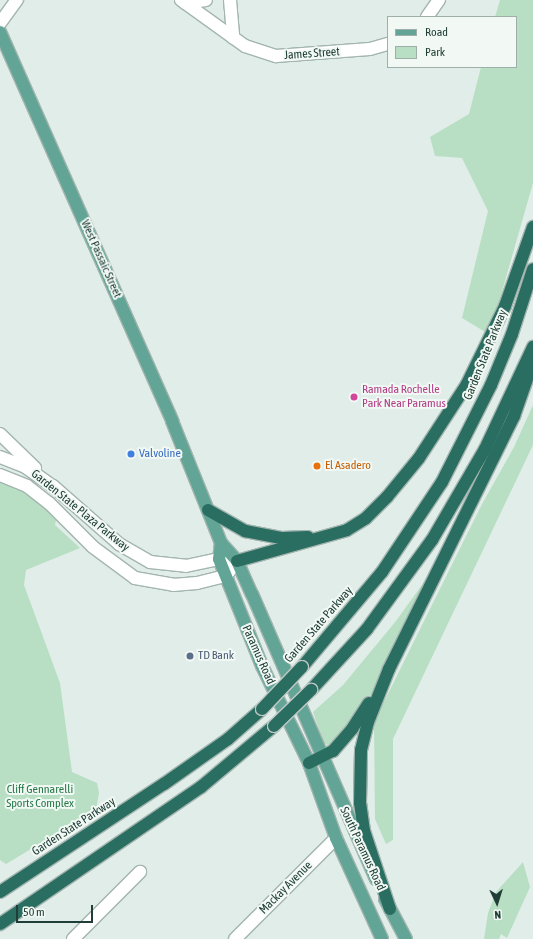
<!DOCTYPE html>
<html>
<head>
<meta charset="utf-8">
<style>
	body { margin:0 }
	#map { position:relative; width:533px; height:939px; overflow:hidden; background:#e1ede8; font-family:"Asap Condensed",sans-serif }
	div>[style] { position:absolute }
	.green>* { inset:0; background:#b8dfc4 }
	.roads { filter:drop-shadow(1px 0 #a3b5af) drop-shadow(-1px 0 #a3b5af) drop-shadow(0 1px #a3b5af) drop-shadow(0 -1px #a3b5af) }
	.minor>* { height:12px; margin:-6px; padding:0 6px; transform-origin:6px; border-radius:6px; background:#fff }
	.major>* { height:12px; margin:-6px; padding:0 6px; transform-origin:6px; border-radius:6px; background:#62a596 }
	.highway>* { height:12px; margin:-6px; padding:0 6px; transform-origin:6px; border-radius:6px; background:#2a6d61 }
	.bridges { filter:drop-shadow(1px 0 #c1c9c7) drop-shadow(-1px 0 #c1c9c7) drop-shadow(0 1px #c1c9c7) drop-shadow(0 -1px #c1c9c7) }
	.highway-bridge>* { height:12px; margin:-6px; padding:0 6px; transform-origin:6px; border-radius:6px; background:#2a6d61 }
	.dots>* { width:11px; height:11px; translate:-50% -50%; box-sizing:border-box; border:2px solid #f2f9f5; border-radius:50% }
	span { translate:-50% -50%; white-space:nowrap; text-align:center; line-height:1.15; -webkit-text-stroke:4px #f2f9f5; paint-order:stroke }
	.street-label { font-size:12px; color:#203e37 }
	.hotel-label { font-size:12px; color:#b23c85 }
	.left { translate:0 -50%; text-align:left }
	.shop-label { font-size:12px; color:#366cbe }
	.food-label { font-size:12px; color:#c56008 }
	.service-label { font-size:12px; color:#4e5e75 }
	.park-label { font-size:12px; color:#277849 }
	.legend { position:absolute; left:387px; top:16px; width:130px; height:52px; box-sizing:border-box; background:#f2f9f5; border:1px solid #9eaea9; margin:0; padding:5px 7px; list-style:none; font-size:12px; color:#203e37 }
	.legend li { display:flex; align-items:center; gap:8px; height:20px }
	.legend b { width:20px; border:1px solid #9eaea9 }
	.north { position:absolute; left:477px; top:883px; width:40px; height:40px; -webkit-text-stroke:3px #f2f9f5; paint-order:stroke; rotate:176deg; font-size:11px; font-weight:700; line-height:16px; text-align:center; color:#203e37 }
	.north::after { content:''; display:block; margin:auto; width:14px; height:18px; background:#203e37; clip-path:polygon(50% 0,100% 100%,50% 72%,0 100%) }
	.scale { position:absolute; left:16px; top:905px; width:77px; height:18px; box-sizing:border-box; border:2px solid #203e37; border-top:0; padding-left:5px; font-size:12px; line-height:14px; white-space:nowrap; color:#203e37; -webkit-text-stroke:3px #f2f9f5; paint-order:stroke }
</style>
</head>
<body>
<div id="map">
	<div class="green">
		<i style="clip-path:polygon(500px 0,533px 0,533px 183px,497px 309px,487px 333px,462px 318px,488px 211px,462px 158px,435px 156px,430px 137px,469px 114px,481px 67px,516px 67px,516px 17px,495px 17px)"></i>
		<i style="clip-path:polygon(533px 405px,533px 445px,393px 739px,393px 840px,386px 844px,375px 819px,374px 722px,481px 506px,514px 447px)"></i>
		<i style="clip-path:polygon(0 481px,14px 485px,41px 505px,56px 520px,55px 525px,80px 548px,26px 570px,24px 585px,60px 683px,72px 772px,97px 783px,99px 793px,96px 810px,6px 864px,0 860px)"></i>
		<i style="clip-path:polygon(434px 568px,378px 685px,335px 742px,327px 745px,323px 742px,313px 712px,343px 685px,396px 621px)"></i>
		<i style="clip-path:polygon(523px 862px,530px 887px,507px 938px,501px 934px,499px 939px,484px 939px,488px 913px,496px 892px)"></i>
	</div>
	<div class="roads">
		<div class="minor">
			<i style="left:181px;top:0;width:79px;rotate:35.7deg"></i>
			<i style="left:245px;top:46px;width:33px;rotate:18deg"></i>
			<i style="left:276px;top:56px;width:94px;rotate:-4.3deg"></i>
			<i style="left:370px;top:49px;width:19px;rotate:-16deg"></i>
			<i style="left:230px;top:0;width:38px;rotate:85deg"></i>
			<i style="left:185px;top:3px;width:21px;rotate:-8deg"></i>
			<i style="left:427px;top:17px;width:21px;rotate:-55deg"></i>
			<i style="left:0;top:23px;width:29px;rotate:-54deg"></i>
			<i style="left:0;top:434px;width:49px;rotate:44.2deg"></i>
			<i style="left:0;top:457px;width:26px;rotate:21deg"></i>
			<i style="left:24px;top:466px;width:35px;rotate:35deg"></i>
			<i style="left:53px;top:486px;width:88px;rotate:41.3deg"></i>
			<i style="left:119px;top:544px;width:36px;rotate:30deg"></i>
			<i style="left:150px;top:562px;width:36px;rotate:6deg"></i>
			<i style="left:186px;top:566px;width:34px;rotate:-12deg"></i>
			<i style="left:219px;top:559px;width:18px;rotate:6deg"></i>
			<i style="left:0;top:475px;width:29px;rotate:22deg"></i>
			<i style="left:27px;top:486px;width:28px;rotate:38deg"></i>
			<i style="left:49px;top:503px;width:62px;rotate:45deg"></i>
			<i style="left:93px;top:547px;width:52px;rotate:36.4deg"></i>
			<i style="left:135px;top:578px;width:39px;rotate:10deg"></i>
			<i style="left:173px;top:585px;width:24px;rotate:-5deg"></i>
			<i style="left:197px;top:583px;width:30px;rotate:-14deg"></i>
			<i style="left:226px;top:576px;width:19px;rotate:-54deg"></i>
			<i style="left:73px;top:939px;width:95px;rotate:-45deg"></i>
			<i style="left:235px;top:939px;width:143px;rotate:-45deg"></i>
		</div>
		<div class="major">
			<i style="left:0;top:32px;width:425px;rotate:66.1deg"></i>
			<i style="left:172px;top:421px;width:131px;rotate:68.1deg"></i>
			<i style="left:221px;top:543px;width:24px;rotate:48deg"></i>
			<i style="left:237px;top:561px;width:36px;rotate:66deg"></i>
			<i style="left:252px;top:594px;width:311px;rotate:66.5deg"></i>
			<i style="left:221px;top:543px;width:16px;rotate:97deg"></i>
			<i style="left:219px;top:559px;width:115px;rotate:68.1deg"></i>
			<i style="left:262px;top:666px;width:108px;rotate:64.1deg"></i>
			<i style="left:309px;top:763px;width:80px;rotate:70.2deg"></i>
			<i style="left:336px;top:838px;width:111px;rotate:65.5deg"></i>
			<i style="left:385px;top:899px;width:45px;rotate:62.3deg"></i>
		</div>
		<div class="highway">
			<i style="left:208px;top:510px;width:43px;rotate:29.6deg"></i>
			<i style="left:245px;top:531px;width:38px;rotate:11deg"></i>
			<i style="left:282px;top:538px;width:26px;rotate:-2deg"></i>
			<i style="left:237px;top:561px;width:114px;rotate:-15.7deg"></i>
			<i style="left:347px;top:530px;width:22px;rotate:-32deg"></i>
			<i style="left:366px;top:518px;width:30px;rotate:-45deg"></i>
			<i style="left:387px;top:497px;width:50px;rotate:-50.6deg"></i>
			<i style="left:419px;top:458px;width:88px;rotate:-57deg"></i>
			<i style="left:467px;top:384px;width:87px;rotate:-64deg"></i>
			<i style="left:505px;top:306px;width:84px;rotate:-70.5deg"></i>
			<i style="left:302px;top:667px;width:124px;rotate:-49.9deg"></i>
			<i style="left:382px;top:572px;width:108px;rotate:-56.3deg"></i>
			<i style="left:442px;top:482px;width:109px;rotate:-63.2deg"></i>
			<i style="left:491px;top:385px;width:55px;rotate:-67.6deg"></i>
			<i style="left:512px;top:334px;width:68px;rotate:-72.1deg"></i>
			<i style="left:311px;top:690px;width:83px;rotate:-47.4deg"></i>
			<i style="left:367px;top:629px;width:110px;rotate:-53.9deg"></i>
			<i style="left:432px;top:540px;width:105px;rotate:-59.8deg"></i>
			<i style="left:485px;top:449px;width:113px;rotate:-64.8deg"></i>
			<i style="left:309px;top:763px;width:27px;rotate:-27deg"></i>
			<i style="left:333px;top:751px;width:29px;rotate:-49deg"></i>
			<i style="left:352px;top:729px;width:31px;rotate:-57deg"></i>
			<i style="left:0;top:892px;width:196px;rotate:-33.4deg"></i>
			<i style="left:164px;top:784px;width:78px;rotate:-35.1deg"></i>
			<i style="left:228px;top:739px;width:45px;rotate:-41.4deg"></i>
			<i style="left:390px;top:909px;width:82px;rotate:-108.4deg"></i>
			<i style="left:364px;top:831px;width:28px;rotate:-98deg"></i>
			<i style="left:360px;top:803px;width:53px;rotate:-88.9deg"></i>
			<i style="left:361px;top:750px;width:29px;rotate:-76deg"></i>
			<i style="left:368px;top:722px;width:57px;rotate:-68.4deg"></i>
			<i style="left:389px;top:669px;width:282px;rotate:-63.7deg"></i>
			<i style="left:514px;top:416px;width:57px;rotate:-70.6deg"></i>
			<i style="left:0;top:924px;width:243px;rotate:-34.3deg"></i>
			<i style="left:201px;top:787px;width:95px;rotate:-39.9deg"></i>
		</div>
	</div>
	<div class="bridges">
		<div class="highway-bridge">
			<i style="left:262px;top:709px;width:58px;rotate:-46.4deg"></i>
			<i style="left:274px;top:726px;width:52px;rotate:-44.2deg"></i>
		</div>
	</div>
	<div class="dots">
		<i style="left:354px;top:397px;background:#d1479c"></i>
		<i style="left:131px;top:454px;background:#3f7fe0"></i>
		<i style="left:317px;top:466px;background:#e8710a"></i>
		<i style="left:190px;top:656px;background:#5c6f8a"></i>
	</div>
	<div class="street-label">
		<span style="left:312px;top:54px;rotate:-4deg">James Street</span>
		<span style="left:101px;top:259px;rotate:66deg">West Passaic Street</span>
		<span style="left:486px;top:355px;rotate:-68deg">Garden State Parkway</span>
		<span style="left:80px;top:511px;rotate:39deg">Garden State Plaza Parkway</span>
		<span style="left:319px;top:625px;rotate:-49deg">Garden State Parkway</span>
		<span style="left:258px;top:655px;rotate:66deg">Paramus Road</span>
		<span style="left:74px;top:827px;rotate:-33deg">Garden State Parkway</span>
		<span style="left:362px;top:849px;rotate:65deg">South Paramus Road</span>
		<span style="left:286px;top:888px;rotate:-45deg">Mackay Avenue</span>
	</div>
	<div class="hotel-label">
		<span class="left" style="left:362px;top:397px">Ramada Rochelle<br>Park Near Paramus</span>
	</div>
	<div class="shop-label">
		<span class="left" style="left:139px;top:454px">Valvoline</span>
	</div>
	<div class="food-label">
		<span class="left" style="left:325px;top:466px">El Asadero</span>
	</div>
	<div class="service-label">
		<span class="left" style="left:198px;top:656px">TD Bank</span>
	</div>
	<div class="park-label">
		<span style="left:40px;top:797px">Cliff Gennarelli<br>Sports Complex</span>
	</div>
	<ul class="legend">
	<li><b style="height:5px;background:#62a596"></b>Road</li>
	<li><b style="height:11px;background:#b8dfc4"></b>Park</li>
	</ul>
	<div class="north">N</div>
	<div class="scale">50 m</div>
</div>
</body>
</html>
